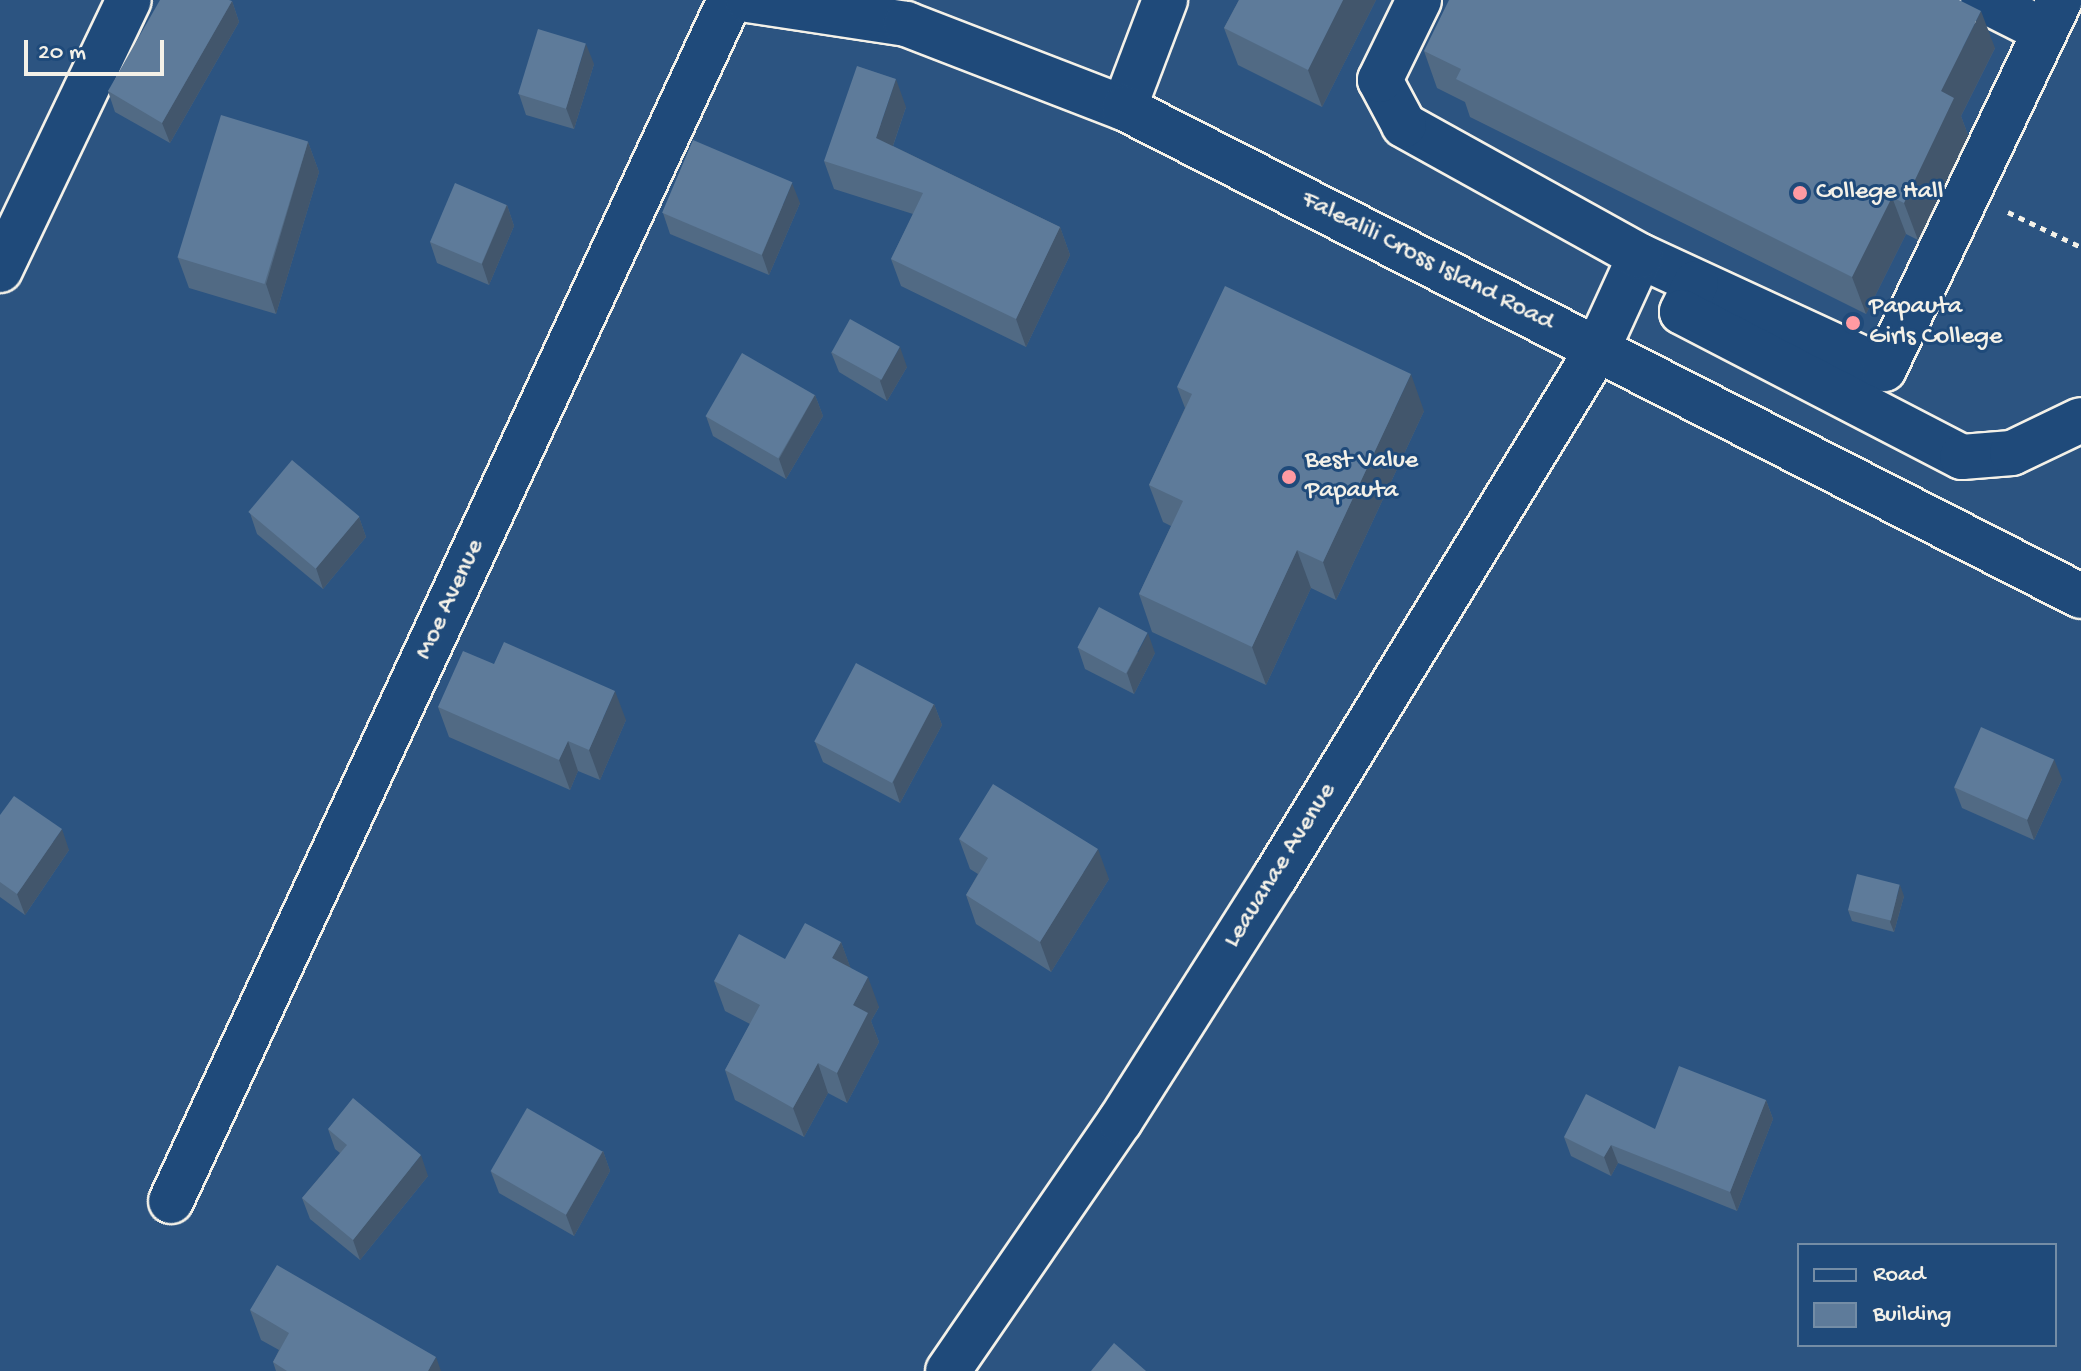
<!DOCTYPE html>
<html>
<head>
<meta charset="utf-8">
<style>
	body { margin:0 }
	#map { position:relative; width:2081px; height:1371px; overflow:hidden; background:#2c5481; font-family:"Gochi Hand",sans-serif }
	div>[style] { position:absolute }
	.path>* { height:5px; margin-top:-2.5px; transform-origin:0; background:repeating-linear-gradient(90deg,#f4f1e8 0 6px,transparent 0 12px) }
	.roads { filter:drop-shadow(2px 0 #f4f1e8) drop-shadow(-2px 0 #f4f1e8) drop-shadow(0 2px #f4f1e8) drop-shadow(0 -2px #f4f1e8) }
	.minor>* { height:44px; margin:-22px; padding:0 22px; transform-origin:22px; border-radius:22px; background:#1f4a7a }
	.major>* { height:44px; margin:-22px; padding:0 22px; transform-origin:22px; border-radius:22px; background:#1f4a7a }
	.wall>* { inset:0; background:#516a84 }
	.shaded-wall>* { inset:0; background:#42566c }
	.building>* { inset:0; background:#5e7b9a; transform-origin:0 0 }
	.dots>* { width:22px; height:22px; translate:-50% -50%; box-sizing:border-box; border:4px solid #1f4a7a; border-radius:50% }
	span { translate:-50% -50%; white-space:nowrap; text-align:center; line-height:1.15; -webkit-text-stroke:6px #1f4a7a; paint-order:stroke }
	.poi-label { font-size:26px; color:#f4f1e8 }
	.left { translate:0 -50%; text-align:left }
	.street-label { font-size:26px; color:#f4f1e8 }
	.legend { position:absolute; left:1797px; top:1243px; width:260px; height:104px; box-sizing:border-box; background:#1f4a7a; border:2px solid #748da6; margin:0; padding:10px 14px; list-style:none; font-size:24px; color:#f4f1e8 }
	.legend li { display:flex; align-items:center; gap:16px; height:40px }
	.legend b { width:40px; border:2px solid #748da6 }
	.scale { position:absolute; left:24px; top:40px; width:140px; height:36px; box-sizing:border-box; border:4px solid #f4f1e8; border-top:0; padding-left:10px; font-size:24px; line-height:28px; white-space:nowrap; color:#f4f1e8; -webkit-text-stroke:6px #1f4a7a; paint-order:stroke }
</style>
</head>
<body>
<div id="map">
	<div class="path">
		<i style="left:2008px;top:212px;width:81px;rotate:25.6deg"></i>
	</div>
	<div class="roads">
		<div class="minor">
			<i style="left:1983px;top:0;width:69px;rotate:26.6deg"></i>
			<i style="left:1124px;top:108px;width:116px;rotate:-69.2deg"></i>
			<i style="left:1640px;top:256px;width:269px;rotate:24.8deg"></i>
			<i style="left:1884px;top:369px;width:409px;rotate:-64.5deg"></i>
			<i style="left:0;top:270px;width:299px;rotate:-64.5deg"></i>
			<i style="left:1696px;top:283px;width:32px;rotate:116deg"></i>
			<i style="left:1682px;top:312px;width:315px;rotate:27.4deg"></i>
			<i style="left:1962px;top:457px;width:50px;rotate:-4.6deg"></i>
			<i style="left:2012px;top:453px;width:76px;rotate:-25.6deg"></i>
			<i style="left:171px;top:1201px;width:1325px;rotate:-65.04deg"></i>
			<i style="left:948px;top:1371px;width:303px;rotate:-55.5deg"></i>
			<i style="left:1120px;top:1121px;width:289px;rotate:-57.6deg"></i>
			<i style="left:1275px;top:877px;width:618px;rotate:-58.57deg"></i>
			<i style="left:1597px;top:350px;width:103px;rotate:-65.4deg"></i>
			<i style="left:1640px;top:256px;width:270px;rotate:-151deg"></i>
			<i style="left:1404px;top:125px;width:51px;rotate:-118.1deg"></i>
			<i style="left:1380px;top:80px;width:89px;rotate:-64deg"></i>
		</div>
		<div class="major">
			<i style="left:748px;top:0;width:160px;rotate:8.6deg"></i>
			<i style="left:906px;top:24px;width:234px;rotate:21.1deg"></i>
			<i style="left:1124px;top:108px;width:1074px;rotate:27.02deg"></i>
		</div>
	</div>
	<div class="wall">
		<i style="clip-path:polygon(1239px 0,1376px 0,1322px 107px,1238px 65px,1224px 28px)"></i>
		<i style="clip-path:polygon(232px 1px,239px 22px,170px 143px,115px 112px,108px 91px)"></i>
		<i style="clip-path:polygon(1995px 48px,1961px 116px,1968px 135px,1918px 240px,1906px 234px,1866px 314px,1470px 117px,1465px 102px,1437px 88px,1424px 51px)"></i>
		<i style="clip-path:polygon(594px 64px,574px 129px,526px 115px,519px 94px)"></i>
		<i style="clip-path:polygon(906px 107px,893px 146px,1060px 227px,1070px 255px,1026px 347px,901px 286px,891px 259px,913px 214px,834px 189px,824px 161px)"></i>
		<i style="clip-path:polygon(308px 142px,319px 172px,276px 314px,189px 288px,178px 258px)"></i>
		<i style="clip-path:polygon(800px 203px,769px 275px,670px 234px,663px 213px)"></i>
		<i style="clip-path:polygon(507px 205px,514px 226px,489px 285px,437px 263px,430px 242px)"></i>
		<i style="clip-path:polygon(831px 352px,907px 367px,887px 401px,839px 372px)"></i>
		<i style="clip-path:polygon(1177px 387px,1424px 411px,1336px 600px,1311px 588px,1266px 685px,1152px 632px,1139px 594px,1171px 526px,1163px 522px,1149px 485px,1185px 408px)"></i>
		<i style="clip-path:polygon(815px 395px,823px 416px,786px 479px,713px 436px,706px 416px)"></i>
		<i style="clip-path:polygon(250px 513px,359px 517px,366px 537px,323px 589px,257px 534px)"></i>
		<i style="clip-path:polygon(1078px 648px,1155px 653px,1134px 694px,1085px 669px)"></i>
		<i style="clip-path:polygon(934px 704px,942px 725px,900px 803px,823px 762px,815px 742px)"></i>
		<i style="clip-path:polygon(438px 707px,626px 720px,600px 780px,578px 771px,570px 790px,449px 737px)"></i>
		<i style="clip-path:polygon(2062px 779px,2034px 840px,1962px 808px,1954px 787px)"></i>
		<i style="clip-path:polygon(0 815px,69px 850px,25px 915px,0 897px)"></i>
		<i style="clip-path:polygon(959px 839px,1109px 879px,1051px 972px,976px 924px,966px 895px,978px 874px,970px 869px)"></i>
		<i style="clip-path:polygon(1904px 896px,1894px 932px,1852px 921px,1848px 910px)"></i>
		<i style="clip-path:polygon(841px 942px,850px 967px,879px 1007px,871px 1021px,879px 1042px,847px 1103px,828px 1093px,804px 1137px,735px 1100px,725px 1070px,750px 1024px,725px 1011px,714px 981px)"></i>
		<i style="clip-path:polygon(1766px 1100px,1773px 1119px,1737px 1211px,1618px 1163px,1611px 1176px,1571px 1156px,1564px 1137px,1655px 1129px)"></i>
		<i style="clip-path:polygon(328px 1129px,428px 1176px,360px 1260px,310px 1219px,302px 1198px,340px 1153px,335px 1149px)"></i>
		<i style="clip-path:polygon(603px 1151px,610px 1171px,574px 1236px,499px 1193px,491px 1172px)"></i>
		<i style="clip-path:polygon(250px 1310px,441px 1371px,276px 1371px,273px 1362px,279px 1350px,261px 1340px)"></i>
	</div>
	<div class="shaded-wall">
		<i style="clip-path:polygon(1343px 0,1376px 0,1322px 107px,1308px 70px)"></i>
		<i style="clip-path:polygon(232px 1px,239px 22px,170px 143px,162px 123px)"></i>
		<i style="clip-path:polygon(1981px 11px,1995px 48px,1961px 116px,1968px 135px,1918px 240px,1904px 203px,1941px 91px)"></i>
		<i style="clip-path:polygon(586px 44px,594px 64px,574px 129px,566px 108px)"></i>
		<i style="clip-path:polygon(896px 79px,906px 107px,886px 166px,876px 138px)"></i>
		<i style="clip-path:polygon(308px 142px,319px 172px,276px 314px,266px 284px)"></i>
		<i style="clip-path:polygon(792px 183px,800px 203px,769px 275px,762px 255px)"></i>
		<i style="clip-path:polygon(1892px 197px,1906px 234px,1866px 314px,1852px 277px)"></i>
		<i style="clip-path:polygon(507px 205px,514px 226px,489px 285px,482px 264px)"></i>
		<i style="clip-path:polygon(1060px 227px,1070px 255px,1026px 347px,1016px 319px)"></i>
		<i style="clip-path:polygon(900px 347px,907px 367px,887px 401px,880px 381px)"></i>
		<i style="clip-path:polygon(1411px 374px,1424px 411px,1336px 600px,1323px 562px)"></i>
		<i style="clip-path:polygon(815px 395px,823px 416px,786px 479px,779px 459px)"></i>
		<i style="clip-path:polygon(359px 517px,366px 537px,323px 589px,316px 568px)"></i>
		<i style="clip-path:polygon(1297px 550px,1311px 588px,1266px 685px,1252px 647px)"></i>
		<i style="clip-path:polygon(1148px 633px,1155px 653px,1134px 694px,1127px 673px)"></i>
		<i style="clip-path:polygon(615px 691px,626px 720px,600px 780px,589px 750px)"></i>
		<i style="clip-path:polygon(934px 704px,942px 725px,900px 803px,893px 782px)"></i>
		<i style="clip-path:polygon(568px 741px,578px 771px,570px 790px,559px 760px)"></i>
		<i style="clip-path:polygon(2054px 759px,2062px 779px,2034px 840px,2027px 820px)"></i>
		<i style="clip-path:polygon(62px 829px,69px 850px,25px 915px,17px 894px)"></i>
		<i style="clip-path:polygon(1098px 849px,1109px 879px,1051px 972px,1040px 942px)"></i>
		<i style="clip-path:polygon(1900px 885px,1904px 896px,1894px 932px,1890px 922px)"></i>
		<i style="clip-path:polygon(841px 942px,852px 972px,832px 958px)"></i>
		<i style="clip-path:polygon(868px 977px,879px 1007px,871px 1021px,879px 1042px,847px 1103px,837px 1073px,853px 1005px)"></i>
		<i style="clip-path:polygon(818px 1063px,828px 1093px,804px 1137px,793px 1108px)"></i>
		<i style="clip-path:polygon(1766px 1100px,1773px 1119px,1737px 1211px,1730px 1192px)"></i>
		<i style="clip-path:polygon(1611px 1145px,1618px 1163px,1611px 1176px,1604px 1157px)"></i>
		<i style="clip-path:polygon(603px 1151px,610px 1171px,574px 1236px,566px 1215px)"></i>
		<i style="clip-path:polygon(421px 1155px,428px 1176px,360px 1260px,353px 1240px)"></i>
		<i style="clip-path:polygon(436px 1357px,441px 1371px,428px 1371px)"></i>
	</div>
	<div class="building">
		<i style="clip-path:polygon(160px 0,229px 0,232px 1px,162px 123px,108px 91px)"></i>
		<i style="clip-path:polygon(1239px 0,1343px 0,1308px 70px,1224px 28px)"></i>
		<i style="clip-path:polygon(1449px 0,1959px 0,1981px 11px,1941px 91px,1954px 98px,1904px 203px,1892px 197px,1852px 277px,1456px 79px,1461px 69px,1424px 51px)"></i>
		<i style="left:538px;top:29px;width:50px;height:68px;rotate:17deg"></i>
		<i style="clip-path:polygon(857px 66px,896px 79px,876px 138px,1060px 227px,1016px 319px,891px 259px,923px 193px,824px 161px)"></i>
		<i style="left:221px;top:115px;width:91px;height:149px;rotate:17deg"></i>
		<i style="left:693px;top:140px;width:108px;height:79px;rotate:23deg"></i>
		<i style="left:455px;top:183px;width:56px;height:64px;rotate:23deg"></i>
		<i style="clip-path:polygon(1225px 286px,1411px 374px,1323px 562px,1297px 550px,1252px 647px,1139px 594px,1183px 501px,1149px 485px,1192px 394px,1177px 387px)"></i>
		<i style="left:850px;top:319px;width:57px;height:38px;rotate:29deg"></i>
		<i style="left:742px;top:353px;width:84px;height:73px;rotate:30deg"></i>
		<i style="left:292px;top:460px;width:88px;height:68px;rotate:40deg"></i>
		<i style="left:1099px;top:607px;width:55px;height:46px;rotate:28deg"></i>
		<i style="clip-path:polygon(504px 642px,615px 691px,589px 750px,568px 741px,559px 760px,438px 707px,463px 651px,494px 664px)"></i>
		<i style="left:856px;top:663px;width:88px;height:89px;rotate:28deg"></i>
		<i style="left:1981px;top:727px;width:80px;height:66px;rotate:24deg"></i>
		<i style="clip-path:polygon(993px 784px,1098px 849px,1040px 942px,966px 895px,988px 858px,959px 839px)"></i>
		<i style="clip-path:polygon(14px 796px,62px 829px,17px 894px,0 882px,0 815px)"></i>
		<i style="left:1857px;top:874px;width:44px;height:37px;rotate:14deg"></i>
		<i style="clip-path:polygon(805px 923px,841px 942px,832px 958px,868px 977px,853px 1005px,868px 1013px,837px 1073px,818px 1063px,793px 1108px,725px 1070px,760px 1005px,714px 981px,739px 934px,785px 959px)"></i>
		<i style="clip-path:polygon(1679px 1066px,1766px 1100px,1730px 1192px,1611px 1145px,1604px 1157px,1564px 1137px,1586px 1094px,1655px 1129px)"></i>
		<i style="clip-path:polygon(353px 1098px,421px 1155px,353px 1240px,302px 1198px,347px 1145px,328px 1129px)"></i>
		<i style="left:527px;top:1108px;width:87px;height:73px;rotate:30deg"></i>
		<i style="clip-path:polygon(277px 1265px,436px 1357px,428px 1371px,287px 1371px,273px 1362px,289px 1333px,250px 1310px)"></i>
		<i style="clip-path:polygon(1114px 1343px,1146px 1371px,1091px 1371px)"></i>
	</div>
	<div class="dots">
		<i style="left:1800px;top:193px;background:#ff9aa2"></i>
		<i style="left:1853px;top:323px;background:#ff9aa2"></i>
		<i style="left:1289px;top:477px;background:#ff9aa2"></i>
	</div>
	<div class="poi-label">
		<span class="left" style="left:1816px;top:193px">College Hall</span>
		<span class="left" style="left:1869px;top:323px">Papauta<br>Girls College</span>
		<span class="left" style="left:1305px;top:477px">Best Value<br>Papauta</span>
	</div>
	<div class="street-label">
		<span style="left:1427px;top:262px;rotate:27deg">Falealili Cross Island Road</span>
		<span style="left:451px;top:600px;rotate:-65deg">Moe Avenue</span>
		<span style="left:1281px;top:866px;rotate:-58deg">Leauanae Avenue</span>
	</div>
	<ul class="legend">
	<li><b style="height:10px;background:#1f4a7a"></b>Road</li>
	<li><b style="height:22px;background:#5e7b9a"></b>Building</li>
	</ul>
	<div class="scale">20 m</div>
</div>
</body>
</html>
